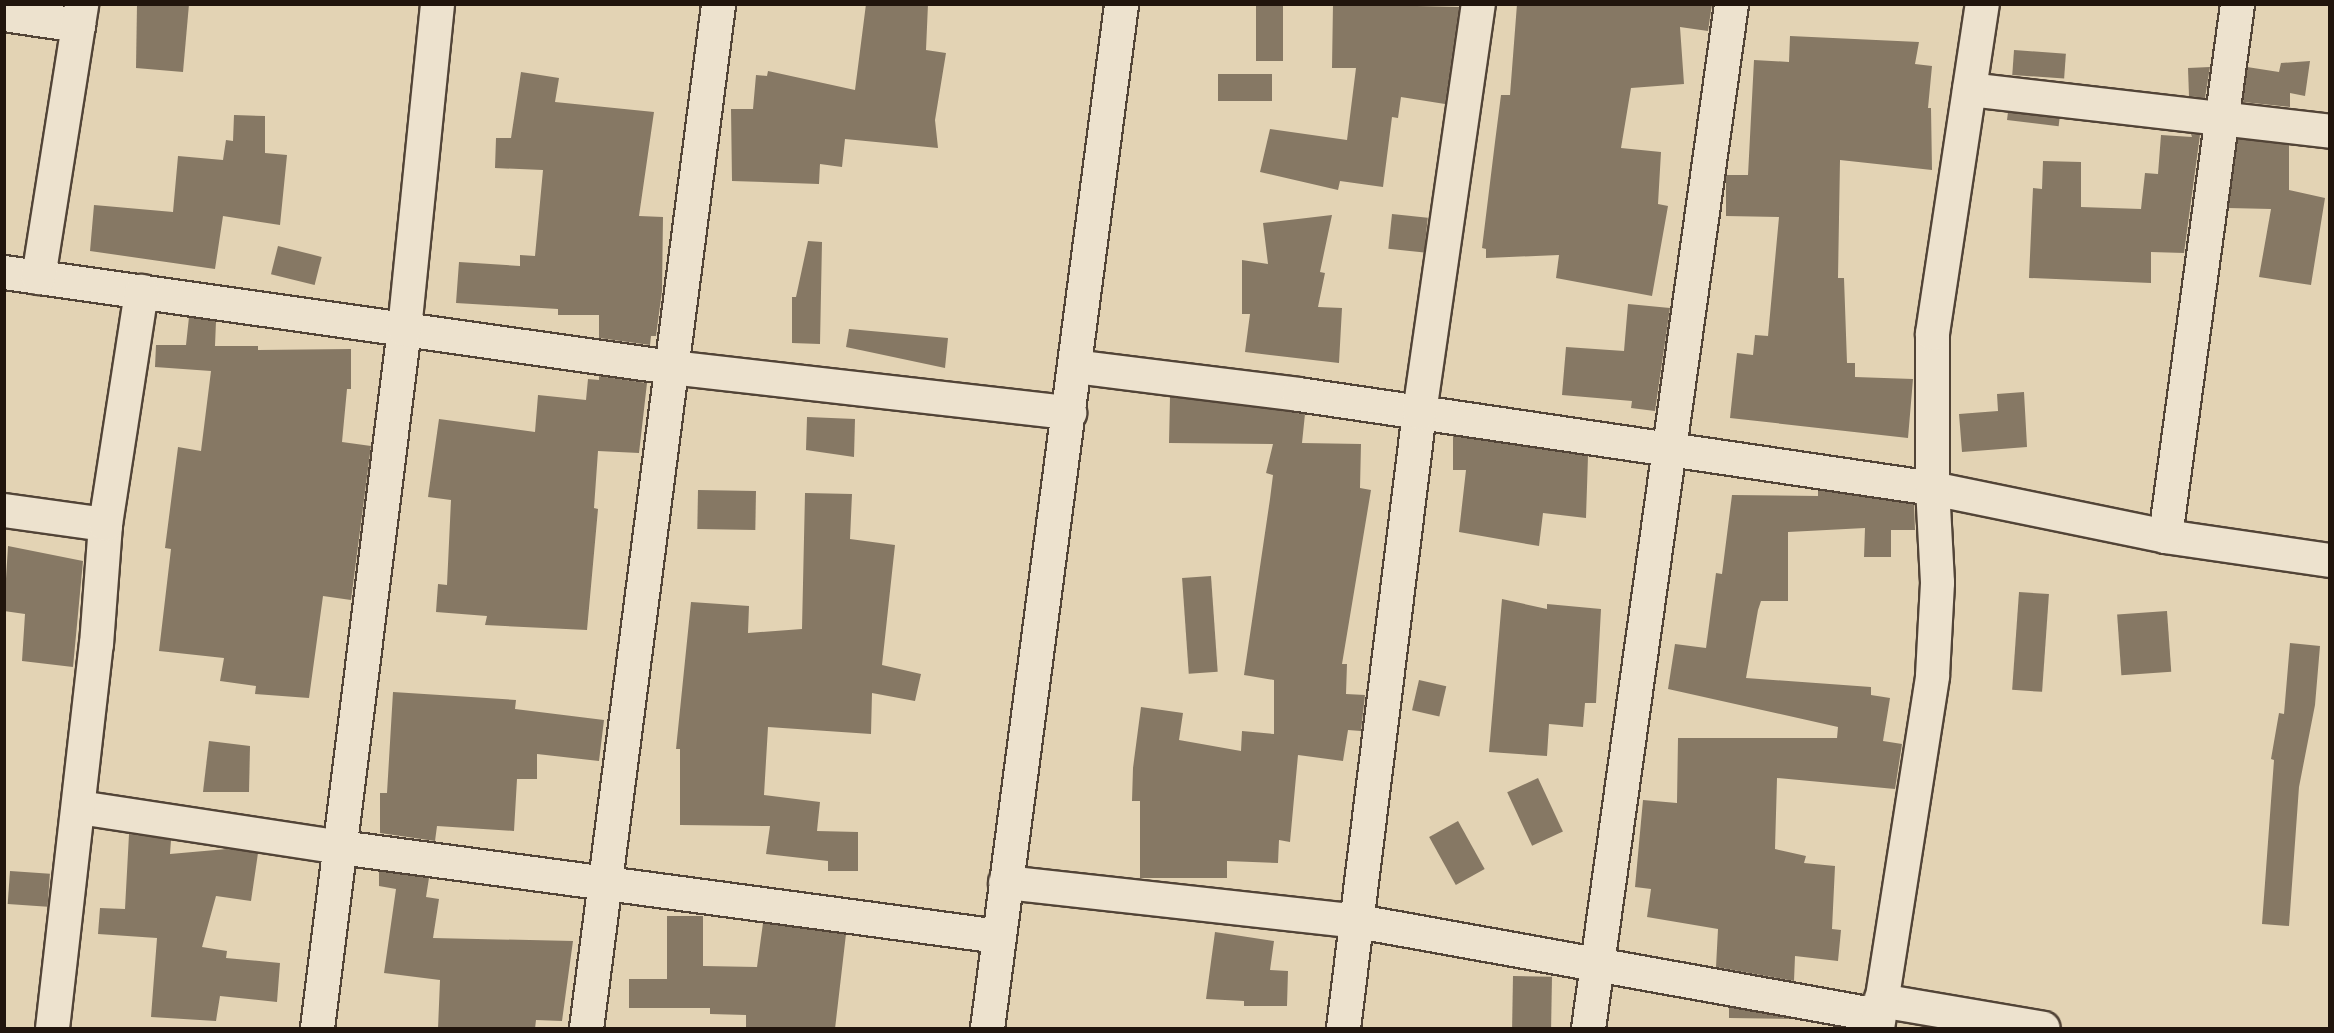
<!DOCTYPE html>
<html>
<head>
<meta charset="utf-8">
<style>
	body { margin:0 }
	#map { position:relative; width:2334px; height:1033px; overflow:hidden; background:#e3d3b4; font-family:Alegreya,serif }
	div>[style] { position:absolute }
	.building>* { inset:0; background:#867864; transform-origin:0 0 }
	.roads { filter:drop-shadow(2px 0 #524437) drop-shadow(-2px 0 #524437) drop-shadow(0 2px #524437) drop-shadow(0 -2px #524437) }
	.minor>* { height:33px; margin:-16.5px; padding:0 16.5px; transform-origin:16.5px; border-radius:16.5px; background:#ede2ce }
	.secondary>* { height:33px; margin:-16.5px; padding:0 16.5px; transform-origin:16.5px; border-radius:16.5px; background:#ede2ce }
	span { translate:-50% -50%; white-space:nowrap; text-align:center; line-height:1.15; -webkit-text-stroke:4.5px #ede2ce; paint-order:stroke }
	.frame { position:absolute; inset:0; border:6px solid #21150d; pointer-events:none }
</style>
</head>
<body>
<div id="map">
	<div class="building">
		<i style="clip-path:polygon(137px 4px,189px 4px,183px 72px,136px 68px)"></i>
		<i style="clip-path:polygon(866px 4px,928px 4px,926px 50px,946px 53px,935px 120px,938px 148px,845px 139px,842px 167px,820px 164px,819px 184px,732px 181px,731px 109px,753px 109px,756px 75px,767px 76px,768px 71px,855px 90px)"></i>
		<i style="left:1256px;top:4px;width:27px;height:57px"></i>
		<i style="clip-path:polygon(1333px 4px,1459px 7px,1445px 104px,1401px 97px,1398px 118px,1392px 117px,1383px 187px,1340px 181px,1338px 190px,1260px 172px,1270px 129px,1347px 140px,1356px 68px,1332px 68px)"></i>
		<i style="clip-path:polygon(1517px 4px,1712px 4px,1708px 31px,1680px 27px,1684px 84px,1631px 88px,1621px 148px,1661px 152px,1658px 204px,1668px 206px,1652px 296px,1556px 278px,1559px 255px,1486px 258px,1486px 249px,1482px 248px,1495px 142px,1501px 95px,1510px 95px)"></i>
		<i style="clip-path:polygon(1790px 36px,1919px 42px,1915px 64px,1932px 66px,1928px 108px,1931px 108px,1932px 170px,1840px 160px,1838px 278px,1844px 278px,1847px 363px,1855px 363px,1855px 377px,1913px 379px,1908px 438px,1730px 418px,1737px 353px,1753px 355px,1755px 335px,1768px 336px,1779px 217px,1726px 216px,1726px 175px,1748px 175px,1754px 60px,1789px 62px)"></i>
		<i style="left:2014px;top:50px;width:52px;height:25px;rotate:4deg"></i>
		<i style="clip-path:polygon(2310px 61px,2305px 96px,2290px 93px,2290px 107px,2243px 102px,2247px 67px,2279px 72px,2281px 63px)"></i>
		<i style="clip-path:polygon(2210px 67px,2205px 98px,2189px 96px,2188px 68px)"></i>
		<i style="clip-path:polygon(521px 72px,559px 78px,555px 102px,654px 112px,639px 216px,663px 217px,662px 291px,656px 336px,651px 336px,650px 345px,599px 338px,599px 315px,558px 315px,558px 309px,456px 303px,459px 262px,520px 266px,520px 255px,535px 256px,543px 170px,495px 168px,496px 138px,511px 138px)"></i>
		<i style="left:1218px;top:74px;width:54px;height:27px"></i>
		<i style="left:2008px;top:112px;width:52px;height:8px;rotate:7deg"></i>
		<i style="clip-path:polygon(234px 115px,265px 116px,265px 153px,287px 155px,280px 225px,223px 216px,215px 269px,90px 251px,94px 205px,173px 212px,178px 156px,223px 160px,226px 140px,233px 141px)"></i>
		<i style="clip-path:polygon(2191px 134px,2200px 135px,2184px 253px,2151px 252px,2151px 283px,2029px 278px,2033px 188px,2042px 189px,2043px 161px,2081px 162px,2081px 207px,2141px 209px,2145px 173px,2158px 174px,2161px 135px,2192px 137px)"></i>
		<i style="clip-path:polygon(2238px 139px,2289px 145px,2289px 190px,2325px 198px,2311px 285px,2259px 277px,2271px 209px,2228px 208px)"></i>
		<i style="left:1392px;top:214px;width:36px;height:35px;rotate:6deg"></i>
		<i style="clip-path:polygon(1332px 215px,1320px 272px,1325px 273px,1318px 307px,1342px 308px,1339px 363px,1245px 352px,1250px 314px,1242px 314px,1242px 260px,1268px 264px,1263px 223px)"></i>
		<i style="clip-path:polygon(808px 241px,822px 242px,820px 344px,792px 343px,792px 297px,796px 297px)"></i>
		<i style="left:278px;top:246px;width:45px;height:29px;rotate:14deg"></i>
		<i style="clip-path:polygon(1628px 304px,1670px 308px,1655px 411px,1631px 408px,1632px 401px,1562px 395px,1566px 347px,1624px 351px)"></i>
		<i style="clip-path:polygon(189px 317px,216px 321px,215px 346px,258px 346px,258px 350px,351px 349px,351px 389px,347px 389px,342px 442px,371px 446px,351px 600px,323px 596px,309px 698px,255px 694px,256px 686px,220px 681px,224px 658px,159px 651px,171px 549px,165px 548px,178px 447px,201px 451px,211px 371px,155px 367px,156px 345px,186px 345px)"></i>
		<i style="clip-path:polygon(849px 329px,948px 338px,945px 368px,846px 347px)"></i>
		<i style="clip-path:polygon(599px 376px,647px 383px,639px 453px,598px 451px,594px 508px,598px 509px,587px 630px,485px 625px,487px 616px,436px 612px,438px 584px,447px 585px,451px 500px,428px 497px,439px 419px,535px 432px,538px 395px,586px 400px,588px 379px,599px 380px)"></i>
		<i style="clip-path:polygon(2024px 392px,2027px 447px,1962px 452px,1959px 414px,1998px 411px,1997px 394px)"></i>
		<i style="clip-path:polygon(1170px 397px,1305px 414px,1302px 443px,1361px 444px,1360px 488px,1371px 490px,1342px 664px,1347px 664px,1346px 694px,1365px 695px,1361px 731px,1348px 730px,1343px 761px,1298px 755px,1290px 842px,1279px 840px,1278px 863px,1227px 861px,1227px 878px,1140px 878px,1140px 801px,1132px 801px,1133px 768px,1141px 707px,1183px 713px,1179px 740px,1241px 751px,1242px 731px,1274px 734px,1274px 680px,1244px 675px,1270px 499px,1273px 475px,1266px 473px,1273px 444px,1169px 443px)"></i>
		<i style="clip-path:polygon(807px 417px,855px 419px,854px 457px,806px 450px)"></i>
		<i style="clip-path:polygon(1453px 436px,1588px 456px,1586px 518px,1543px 513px,1539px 546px,1459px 532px,1466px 470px,1453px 470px)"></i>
		<i style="left:698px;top:490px;width:58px;height:39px;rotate:1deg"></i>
		<i style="clip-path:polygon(1818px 490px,1914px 504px,1915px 530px,1891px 530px,1891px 557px,1864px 557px,1865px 528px,1788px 532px,1788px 601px,1761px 601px,1758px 610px,1746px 678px,1871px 687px,1871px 695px,1890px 698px,1883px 741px,1902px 744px,1895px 789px,1777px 778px,1775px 849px,1806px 856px,1804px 863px,1835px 866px,1832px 929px,1841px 930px,1838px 961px,1795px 956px,1794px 981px,1716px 967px,1718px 929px,1647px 917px,1651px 889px,1635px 887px,1643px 800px,1677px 803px,1678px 738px,1837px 738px,1838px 727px,1668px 689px,1675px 644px,1706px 648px,1716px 573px,1722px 574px,1732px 495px,1818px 496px)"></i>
		<i style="clip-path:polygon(805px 493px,852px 494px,850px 539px,895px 545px,882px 665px,921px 674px,915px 701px,872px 693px,871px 734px,768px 727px,764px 795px,820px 802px,817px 831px,858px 832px,858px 871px,828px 871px,828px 861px,766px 854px,770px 826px,680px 825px,680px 749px,676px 749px,691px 602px,749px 606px,748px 633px,802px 629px)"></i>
		<i style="clip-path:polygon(8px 546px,83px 561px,73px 667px,22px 661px,25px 614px,4px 611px)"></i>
		<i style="left:1211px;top:576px;width:96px;height:29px;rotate:86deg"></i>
		<i style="left:2019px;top:592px;width:30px;height:98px;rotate:4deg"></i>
		<i style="clip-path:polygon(1502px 599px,1547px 609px,1547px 604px,1601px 609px,1596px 703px,1585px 703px,1583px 727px,1549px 724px,1547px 756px,1489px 752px)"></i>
		<i style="left:2167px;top:611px;width:61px;height:50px;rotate:86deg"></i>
		<i style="clip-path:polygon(2290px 643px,2320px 646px,2315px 705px,2299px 787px,2289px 926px,2262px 924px,2274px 760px,2271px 759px,2279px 713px,2284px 714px)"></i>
		<i style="left:1419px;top:680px;width:28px;height:31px;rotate:13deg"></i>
		<i style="clip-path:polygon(393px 692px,516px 700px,515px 709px,604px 720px,599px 761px,537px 754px,537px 779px,517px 779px,514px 831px,437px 826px,435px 841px,380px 833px,380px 793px,387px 793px)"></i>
		<i style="clip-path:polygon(209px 741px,250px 746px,249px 792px,203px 792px)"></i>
		<i style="left:1538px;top:778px;width:59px;height:34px;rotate:65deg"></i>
		<i style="left:1458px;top:821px;width:55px;height:33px;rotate:61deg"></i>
		<i style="clip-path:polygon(129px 834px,171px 840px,170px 854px,227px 849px,258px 853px,251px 901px,216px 896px,202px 947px,227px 951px,226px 958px,280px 963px,277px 1002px,220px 996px,216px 1021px,151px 1017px,157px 938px,98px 934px,100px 908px,125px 909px)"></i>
		<i style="left:10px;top:871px;width:40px;height:33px;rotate:4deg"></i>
		<i style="clip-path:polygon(379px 871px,429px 878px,426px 897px,439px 899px,433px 938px,573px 941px,562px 1021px,536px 1020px,535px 1029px,438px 1029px,440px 980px,384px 973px,396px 889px,379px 886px)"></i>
		<i style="clip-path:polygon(667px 916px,703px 916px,703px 966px,757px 967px,763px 923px,846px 934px,835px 1029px,746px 1029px,746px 1015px,710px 1014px,710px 1008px,629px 1008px,629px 979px,667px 979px)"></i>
		<i style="clip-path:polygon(1215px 932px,1274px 941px,1270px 970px,1288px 971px,1287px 1006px,1244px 1006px,1244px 1001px,1206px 999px)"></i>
		<i style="left:1513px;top:976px;width:39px;height:53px;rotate:1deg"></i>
		<i style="clip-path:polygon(1729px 1007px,1793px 1019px,1729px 1018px)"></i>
	</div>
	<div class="roads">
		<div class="minor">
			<i style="left:4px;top:14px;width:75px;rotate:8.5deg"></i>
			<i style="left:1969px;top:89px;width:363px;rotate:6.6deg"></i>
			<i style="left:4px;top:272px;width:674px;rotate:8.11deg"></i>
			<i style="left:671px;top:367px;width:401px;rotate:6.5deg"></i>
			<i style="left:38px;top:277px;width:276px;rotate:-81deg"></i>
			<i style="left:1074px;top:366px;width:226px;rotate:7.1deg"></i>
			<i style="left:1298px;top:394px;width:641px;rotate:8.43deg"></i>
			<i style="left:1932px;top:488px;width:238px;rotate:11.6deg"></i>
			<i style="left:2165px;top:536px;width:167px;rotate:8.3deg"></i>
			<i style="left:4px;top:510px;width:102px;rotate:7.9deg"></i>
			<i style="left:2165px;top:536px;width:537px;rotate:-82.29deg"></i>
			<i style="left:79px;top:807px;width:264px;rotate:8.7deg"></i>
			<i style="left:340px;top:847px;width:664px;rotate:7.7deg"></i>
			<i style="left:1005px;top:882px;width:355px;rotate:6.3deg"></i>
			<i style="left:1358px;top:921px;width:528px;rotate:10.25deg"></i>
			<i style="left:1880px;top:1000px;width:165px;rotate:9.7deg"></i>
			<i style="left:52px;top:1028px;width:387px;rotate:-83.5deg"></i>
			<i style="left:96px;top:644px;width:120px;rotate:-85.7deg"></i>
			<i style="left:105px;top:524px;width:236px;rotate:-81.2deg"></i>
			<i style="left:317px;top:1028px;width:704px;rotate:-82.91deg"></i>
			<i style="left:404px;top:329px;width:327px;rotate:-84.2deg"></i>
			<i style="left:586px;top:1028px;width:1032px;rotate:-82.65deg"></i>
			<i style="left:1343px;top:1028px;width:621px;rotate:-82.97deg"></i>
			<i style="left:1419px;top:412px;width:412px;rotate:-81.8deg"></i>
			<i style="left:1588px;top:1028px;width:1034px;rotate:-82.05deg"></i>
			<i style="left:1877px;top:1028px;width:357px;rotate:-81.1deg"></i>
			<i style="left:1932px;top:675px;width:93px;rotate:-86.9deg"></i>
			<i style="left:1937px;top:582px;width:94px;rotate:-93deg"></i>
			<i style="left:1932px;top:488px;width:155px;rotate:-90deg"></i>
			<i style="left:1932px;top:333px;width:333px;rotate:-81.4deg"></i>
		</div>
		<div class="secondary">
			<i style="left:987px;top:1028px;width:1033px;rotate:-82.54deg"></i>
		</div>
	</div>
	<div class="frame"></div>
</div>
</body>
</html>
